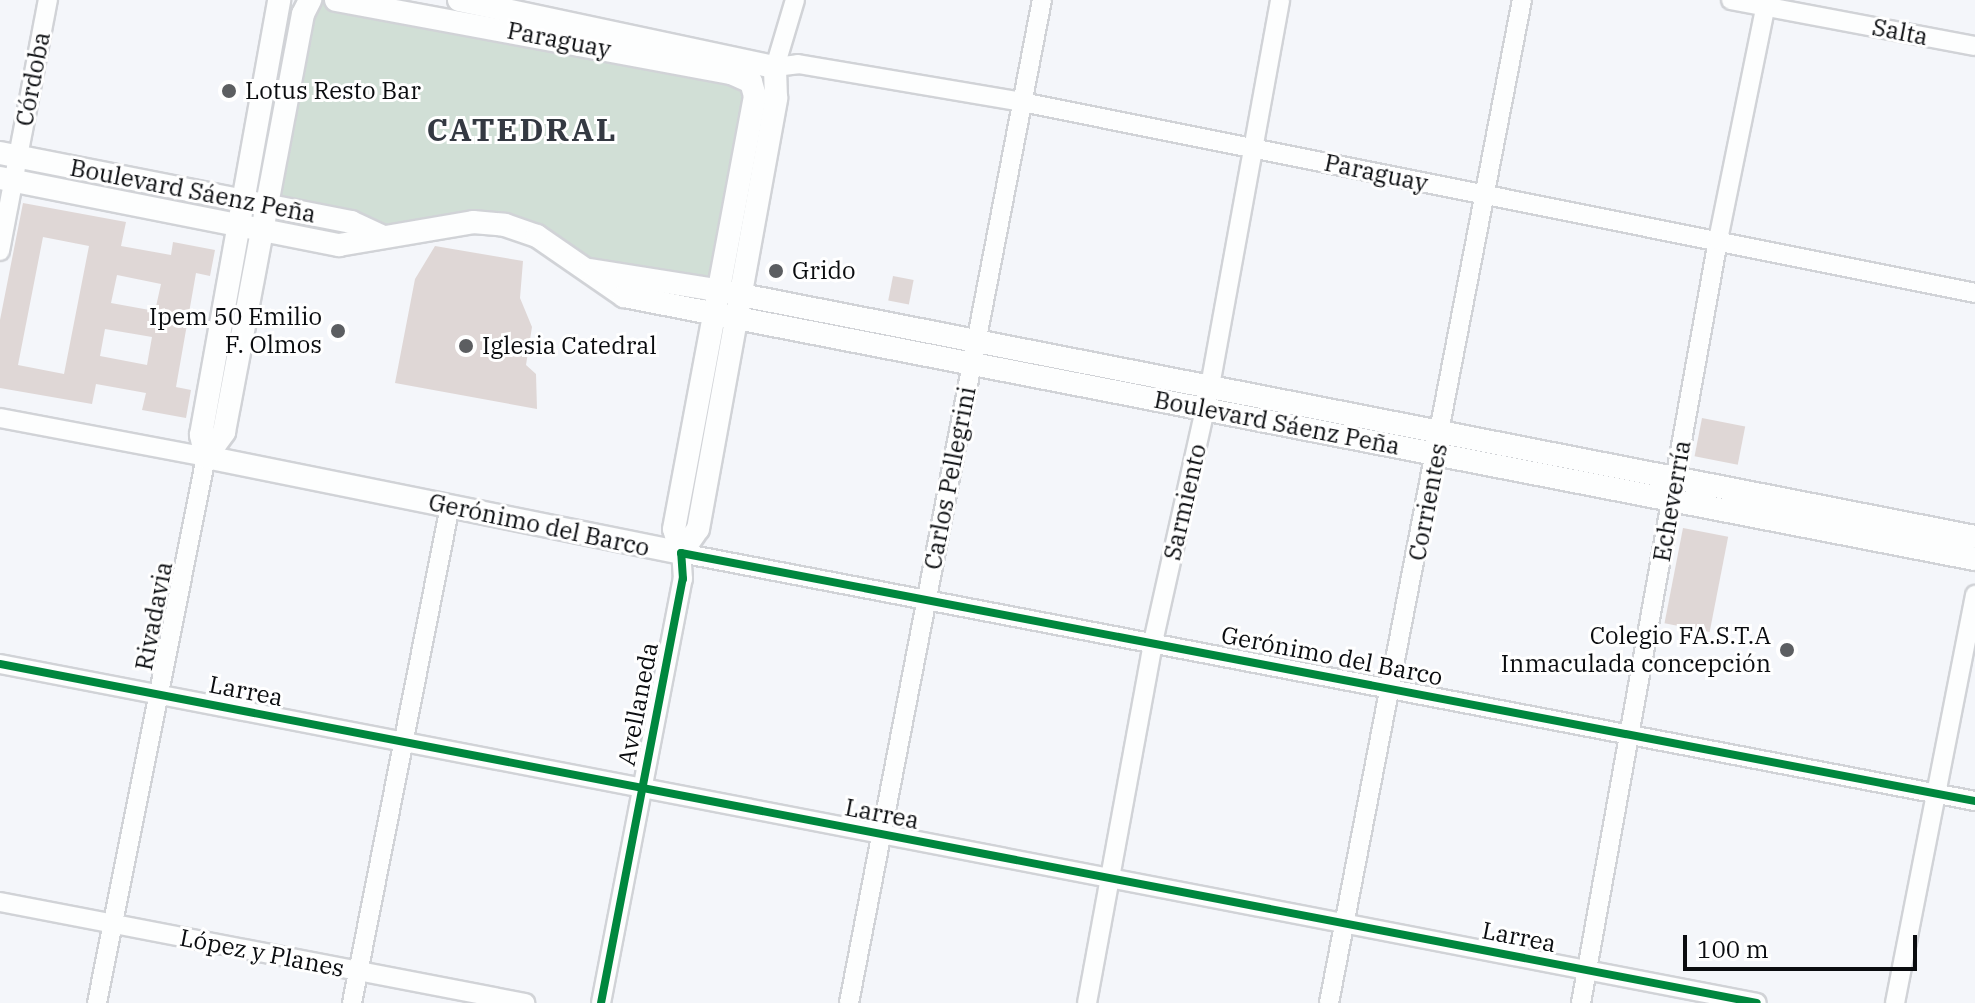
<!DOCTYPE html>
<html>
<head>
<meta charset="utf-8">
<style>
	body { margin:0 }
	#map { position:relative; width:1975px; height:1003px; overflow:hidden; background:#f4f6fa; font-family:"IBM Plex Serif",serif }
	div>[style] { position:absolute }
	.green>* { inset:0; background:#d1dfd6 }
	.building>* { inset:0; background:#dfd7d6; transform-origin:0 0 }
	.roads { filter:drop-shadow(2px 0 #d1d3d7) drop-shadow(-2px 0 #d1d3d7) drop-shadow(0 2px #d1d3d7) drop-shadow(0 -2px #d1d3d7) }
	.minor>* { height:18px; margin:-9px; padding:0 9px; transform-origin:9px; border-radius:9px; background:#fdfefe }
	.major>* { height:22px; margin:-11px; padding:0 11px; transform-origin:11px; border-radius:11px; background:#fdfefe }
	.cycleway>* { height:8px; margin:-4px; padding:0 4px; transform-origin:4px; border-radius:4px; background:#00873e }
	.dots>* { width:22px; height:22px; translate:-50% -50%; box-sizing:border-box; border:4px solid #fff; border-radius:50% }
	span { translate:-50% -50%; white-space:nowrap; text-align:center; line-height:1.15; -webkit-text-stroke:6px #fff; paint-order:stroke }
	.street-label { font-size:24px; color:#0a0c0f }
	.poi-label { font-size:24px; color:#0a0c0f }
	.left { translate:0 -50%; text-align:left }
	.right { translate:-100% -50%; text-align:right }
	.district-label { font-size:32px; color:#343942; font-weight:700; letter-spacing:2px }
	.scale { position:absolute; left:1683px; top:935px; width:234px; height:36px; box-sizing:border-box; border:4px solid #0a0c0f; border-top:0; padding-left:10px; font-size:24px; line-height:28px; white-space:nowrap; color:#0a0c0f; -webkit-text-stroke:6px #fff; paint-order:stroke }
</style>
</head>
<body>
<div id="map">
	<div class="green">
		<i style="clip-path:polygon(310px 0,336px 0,751px 82px,716px 290px,622px 274px,522px 229px,383px 237px,267px 206px)"></i>
	</div>
	<div class="building">
		<i style="clip-path:polygon(evenodd,23px 203px,126px 222px,121px 246px,171px 255px,173px 242px,215px 250px,210px 276px,196px 273px,176px 387px,191px 390px,186px 418px,142px 410px,146px 393px,96px 384px,92px 404px,0 388px,0 320px,23px 203px,43px 237px,89px 246px,64px 374px,18px 365px,43px 237px,23px 203px,117px 275px,161px 284px,155px 311px,111px 303px,117px 275px,23px 203px,105px 329px,152px 337px,147px 365px,100px 356px,105px 329px)"></i>
		<i style="clip-path:polygon(435px 246px,523px 261px,520px 298px,532px 327px,526px 365px,536px 374px,537px 409px,395px 383px,415px 279px)"></i>
		<i style="left:893px;top:276px;width:21px;height:25px;rotate:11deg"></i>
		<i style="left:1702px;top:418px;width:44px;height:39px;rotate:11deg"></i>
		<i style="left:1683px;top:528px;width:46px;height:97px;rotate:11deg"></i>
	</div>
	<div class="roads">
		<div class="minor">
			<i style="left:1731px;top:0;width:248px;rotate:10.7deg"></i>
			<i style="left:775px;top:67px;width:23px;rotate:-7deg"></i>
			<i style="left:798px;top:64px;width:227px;rotate:9.6deg"></i>
			<i style="left:1022px;top:102px;width:972px;rotate:11.33deg"></i>
			<i style="left:775px;top:67px;width:70px;rotate:-73.4deg"></i>
			<i style="left:0;top:251px;width:256px;rotate:-79.2deg"></i>
			<i style="left:0;top:418px;width:210px;rotate:10.7deg"></i>
			<i style="left:206px;top:457px;width:557px;rotate:101.29deg"></i>
			<i style="left:0;top:664px;width:1789px;rotate:10.92deg"></i>
			<i style="left:0;top:902px;width:535px;rotate:10.89deg"></i>
			<i style="left:352px;top:1003px;width:507px;rotate:-78.85deg"></i>
			<i style="left:601px;top:1003px;width:432px;rotate:-79.1deg"></i>
			<i style="left:683px;top:579px;width:26px;rotate:-94deg"></i>
			<i style="left:681px;top:553px;width:1318px;rotate:10.85deg"></i>
			<i style="left:849px;top:1003px;width:1021px;rotate:-79.11deg"></i>
			<i style="left:1087px;top:1003px;width:367px;rotate:-79.6deg"></i>
			<i style="left:1153px;top:642px;width:262px;rotate:-77.4deg"></i>
			<i style="left:1210px;top:386px;width:392px;rotate:-79.7deg"></i>
			<i style="left:1329px;top:1003px;width:1021px;rotate:-79.11deg"></i>
			<i style="left:1581px;top:1003px;width:775px;rotate:-79.82deg"></i>
			<i style="left:1718px;top:240px;width:245px;rotate:-78.5deg"></i>
			<i style="left:1895px;top:1003px;width:416px;rotate:-78.9deg"></i>
		</div>
		<div class="major">
			<i style="left:336px;top:0;width:402px;rotate:10.5deg"></i>
			<i style="left:731px;top:73px;width:22px;rotate:24deg"></i>
			<i style="left:459px;top:0;width:323px;rotate:12deg"></i>
			<i style="left:0;top:153px;width:358px;rotate:11.1deg"></i>
			<i style="left:351px;top:222px;width:35px;rotate:25deg"></i>
			<i style="left:0;top:178px;width:346px;rotate:11.2deg"></i>
			<i style="left:339px;top:245px;width:136px;rotate:-9.7deg"></i>
			<i style="left:473px;top:222px;width:32px;rotate:5deg"></i>
			<i style="left:505px;top:225px;width:34px;rotate:19deg"></i>
			<i style="left:537px;top:236px;width:106px;rotate:34.6deg"></i>
			<i style="left:624px;top:296px;width:1376px;rotate:11.02deg"></i>
			<i style="left:590px;top:270px;width:128px;rotate:9deg"></i>
			<i style="left:716px;top:290px;width:1283px;rotate:11.1deg"></i>
			<i style="left:206px;top:457px;width:485px;rotate:11.4deg"></i>
			<i style="left:206px;top:457px;width:31px;rotate:-54deg"></i>
			<i style="left:224px;top:432px;width:425px;rotate:-79.3deg"></i>
			<i style="left:303px;top:14px;width:16px;rotate:-63deg"></i>
			<i style="left:206px;top:457px;width:23px;rotate:-103deg"></i>
			<i style="left:201px;top:435px;width:442px;rotate:-79.8deg"></i>
			<i style="left:681px;top:553px;width:29px;rotate:-55deg"></i>
			<i style="left:698px;top:529px;width:438px;rotate:-79.7deg"></i>
			<i style="left:776px;top:98px;width:31px;rotate:-92deg"></i>
			<i style="left:681px;top:553px;width:25px;rotate:-106deg"></i>
			<i style="left:674px;top:529px;width:441px;rotate:-79.4deg"></i>
			<i style="left:755px;top:96px;width:15px;rotate:-106deg"></i>
		</div>
	</div>
	<div class="cycleway">
		<i style="left:0;top:664px;width:1789px;rotate:10.92deg"></i>
		<i style="left:601px;top:1003px;width:432px;rotate:-79.1deg"></i>
		<i style="left:683px;top:579px;width:26px;rotate:-94deg"></i>
		<i style="left:681px;top:553px;width:1318px;rotate:10.85deg"></i>
	</div>
	<div class="dots">
		<i style="left:229px;top:91px;background:#5c5e61"></i>
		<i style="left:776px;top:271px;background:#5c5e61"></i>
		<i style="left:338px;top:331px;background:#5c5e61"></i>
		<i style="left:466px;top:346px;background:#5c5e61"></i>
		<i style="left:1787px;top:650px;background:#5c5e61"></i>
	</div>
	<div class="street-label">
		<span style="left:1900px;top:32px;rotate:11deg">Salta</span>
		<span style="left:559px;top:40px;rotate:11deg">Paraguay</span>
		<span style="left:33px;top:79px;rotate:-79deg">Córdoba</span>
		<span style="left:1376px;top:173px;rotate:12deg">Paraguay</span>
		<span style="left:193px;top:191px;rotate:11deg">Boulevard Sáenz Peña</span>
		<span style="left:1277px;top:423px;rotate:11deg">Boulevard Sáenz Peña</span>
		<span style="left:950px;top:478px;rotate:-79deg">Carlos Pellegrini</span>
		<span style="left:1672px;top:501px;rotate:-80deg">Echeverría</span>
		<span style="left:1185px;top:502px;rotate:-77deg">Sarmiento</span>
		<span style="left:1428px;top:502px;rotate:-79deg">Corrientes</span>
		<span style="left:539px;top:525px;rotate:12deg">Gerónimo del Barco</span>
		<span style="left:154px;top:616px;rotate:-79deg">Rivadavia</span>
		<span style="left:1332px;top:656px;rotate:11deg">Gerónimo del Barco</span>
		<span style="left:246px;top:691px;rotate:11deg">Larrea</span>
		<span style="left:638px;top:704px;rotate:-79deg">Avellaneda</span>
		<span style="left:882px;top:814px;rotate:11deg">Larrea</span>
		<span style="left:1519px;top:937px;rotate:11deg">Larrea</span>
		<span style="left:262px;top:953px;rotate:11deg">López y Planes</span>
	</div>
	<div class="poi-label">
		<span class="left" style="left:245px;top:91px">Lotus Resto Bar</span>
		<span class="left" style="left:792px;top:271px">Grido</span>
		<span class="right" style="left:322px;top:331px">Ipem 50 Emilio<br>F. Olmos</span>
		<span class="left" style="left:482px;top:346px">Iglesia Catedral</span>
		<span class="right" style="left:1771px;top:650px">Colegio FA.S.T.A<br>Inmaculada concepción</span>
	</div>
	<div class="district-label">
		<span style="left:522px;top:129px">CATEDRAL</span>
	</div>
	<div class="scale">100 m</div>
</div>
</body>
</html>
